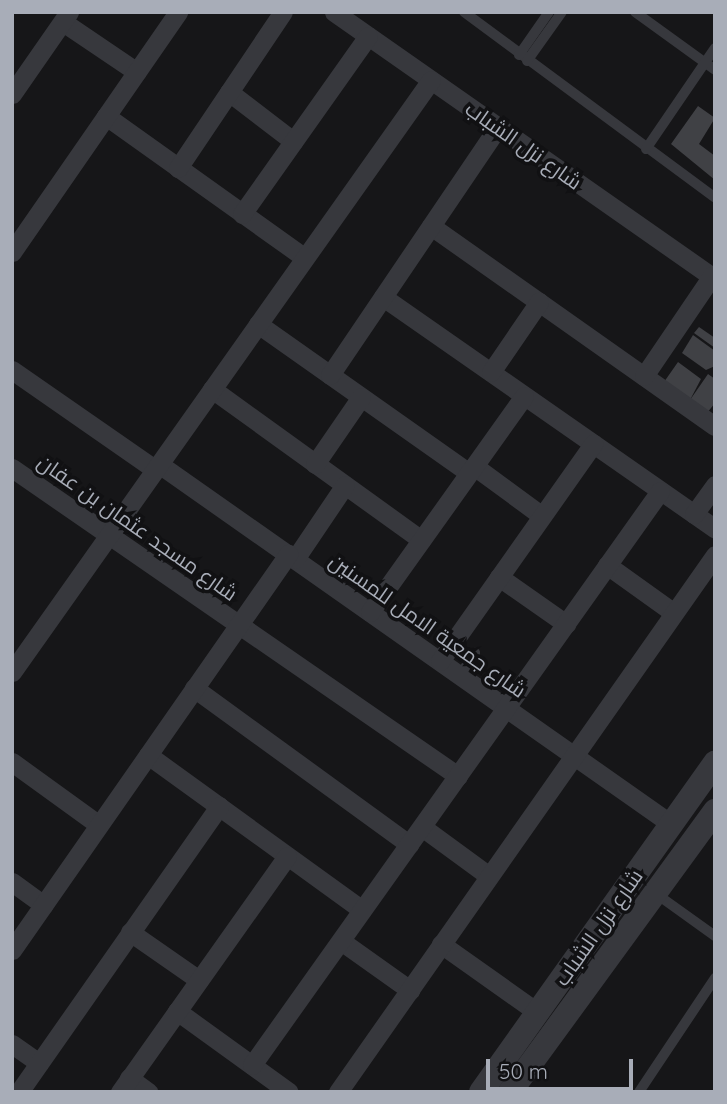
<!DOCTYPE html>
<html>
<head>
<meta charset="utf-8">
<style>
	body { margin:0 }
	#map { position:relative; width:727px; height:1104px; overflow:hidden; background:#161618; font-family:Quicksand,Cairo,sans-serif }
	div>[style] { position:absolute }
	.building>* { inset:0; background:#404145 }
	.service>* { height:10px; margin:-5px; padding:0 5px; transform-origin:5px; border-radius:5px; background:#37383d }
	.minor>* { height:19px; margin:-9.5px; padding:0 9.5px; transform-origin:9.5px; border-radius:9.5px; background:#37383d }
	.tertiary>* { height:24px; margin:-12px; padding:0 12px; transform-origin:12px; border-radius:12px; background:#37383d }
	span { translate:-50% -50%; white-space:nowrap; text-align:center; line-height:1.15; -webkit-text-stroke:7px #111113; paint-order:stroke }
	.street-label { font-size:21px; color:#a8adb8 }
	.frame { position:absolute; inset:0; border:14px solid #a8adb8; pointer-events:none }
	.scale { position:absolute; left:486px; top:1059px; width:147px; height:32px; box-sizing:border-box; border:4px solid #a8adb8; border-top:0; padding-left:9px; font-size:21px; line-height:24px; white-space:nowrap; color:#a8adb8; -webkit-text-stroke:5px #111113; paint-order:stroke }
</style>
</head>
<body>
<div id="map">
	<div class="building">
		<i style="clip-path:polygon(698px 106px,715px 118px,699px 144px,715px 156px,715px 180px,671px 144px)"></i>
		<i style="clip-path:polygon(699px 327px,715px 338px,715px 348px,694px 333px)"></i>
		<i style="clip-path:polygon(693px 335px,715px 351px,715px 366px,706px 370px,682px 353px)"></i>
		<i style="clip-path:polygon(678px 362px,701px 379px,690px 400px,708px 374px,715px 379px,715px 403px,707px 413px,664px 382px)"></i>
	</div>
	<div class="service">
		<i style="left:464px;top:12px;width:312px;rotate:36.5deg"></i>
		<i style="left:635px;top:12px;width:99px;rotate:35.9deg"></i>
		<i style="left:519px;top:55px;width:52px;rotate:-55.1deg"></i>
		<i style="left:527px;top:61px;width:60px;rotate:-54.5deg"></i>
		<i style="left:646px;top:149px;width:122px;rotate:-55.7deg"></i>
		<i style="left:460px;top:675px;width:27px;rotate:-56deg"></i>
		<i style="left:655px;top:893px;width:74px;rotate:35.6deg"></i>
		<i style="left:639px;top:1092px;width:137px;rotate:-56.3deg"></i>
	</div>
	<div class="minor">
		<i style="left:334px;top:12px;width:465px;rotate:35deg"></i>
		<i style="left:63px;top:22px;width:89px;rotate:34deg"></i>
		<i style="left:229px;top:92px;width:81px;rotate:37.4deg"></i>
		<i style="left:12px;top:94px;width:100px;rotate:-55.2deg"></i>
		<i style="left:106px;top:116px;width:244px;rotate:35.5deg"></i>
		<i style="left:178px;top:168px;width:188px;rotate:-56.1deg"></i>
		<i style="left:242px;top:214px;width:218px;rotate:-54.7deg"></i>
		<i style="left:431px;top:226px;width:347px;rotate:35.2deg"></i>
		<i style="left:12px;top:252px;width:292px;rotate:-55.3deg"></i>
		<i style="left:383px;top:297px;width:405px;rotate:34.9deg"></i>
		<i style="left:258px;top:324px;width:258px;rotate:35.2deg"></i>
		<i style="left:12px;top:370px;width:175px;rotate:34.8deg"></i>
		<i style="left:491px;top:372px;width:85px;rotate:-55.6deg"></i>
		<i style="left:330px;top:375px;width:300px;rotate:-55.9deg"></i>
		<i style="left:644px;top:376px;width:121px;rotate:-55.8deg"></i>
		<i style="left:212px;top:389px;width:258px;rotate:35.8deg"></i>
		<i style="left:159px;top:464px;width:626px;rotate:35.11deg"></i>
		<i style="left:315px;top:464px;width:81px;rotate:-55.5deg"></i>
		<i style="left:474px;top:466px;width:84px;rotate:36.3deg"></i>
		<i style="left:12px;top:468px;width:542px;rotate:34.63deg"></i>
		<i style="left:694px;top:514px;width:36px;rotate:-54deg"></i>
		<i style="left:295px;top:559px;width:89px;rotate:-56deg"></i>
		<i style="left:607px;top:565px;width:82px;rotate:35.6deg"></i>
		<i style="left:499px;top:577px;width:82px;rotate:35deg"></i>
		<i style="left:370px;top:612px;width:265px;rotate:-54.5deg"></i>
		<i style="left:440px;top:661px;width:266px;rotate:-54.8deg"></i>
		<i style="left:12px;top:672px;width:725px;rotate:-54.71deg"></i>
		<i style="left:194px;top:688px;width:266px;rotate:36deg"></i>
		<i style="left:148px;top:755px;width:264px;rotate:35.9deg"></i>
		<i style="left:12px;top:762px;width:107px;rotate:35.9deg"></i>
		<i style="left:422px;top:827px;width:83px;rotate:36.2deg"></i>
		<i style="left:12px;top:882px;width:39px;rotate:36deg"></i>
		<i style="left:130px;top:932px;width:84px;rotate:34.8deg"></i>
		<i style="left:341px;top:941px;width:85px;rotate:35.4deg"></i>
		<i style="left:441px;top:944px;width:118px;rotate:35.3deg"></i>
		<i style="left:12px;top:950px;width:483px;rotate:-55.1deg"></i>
		<i style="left:177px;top:1011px;width:138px;rotate:35.9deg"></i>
		<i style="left:12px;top:1044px;width:33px;rotate:35deg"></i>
		<i style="left:252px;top:1065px;width:704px;rotate:-54.59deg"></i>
		<i style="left:129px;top:1078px;width:24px;rotate:36deg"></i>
		<i style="left:19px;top:1092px;width:349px;rotate:-55deg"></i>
		<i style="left:120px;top:1092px;width:289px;rotate:-54.7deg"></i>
		<i style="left:338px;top:1092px;width:656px;rotate:-54.93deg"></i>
	</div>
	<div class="tertiary">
		<i style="left:481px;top:1092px;width:404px;rotate:-54.6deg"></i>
		<i style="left:510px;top:1092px;width:348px;rotate:-53.9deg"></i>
	</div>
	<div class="street-label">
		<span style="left:524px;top:145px;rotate:35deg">شارع نزل الشباب</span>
		<span style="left:138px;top:527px;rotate:35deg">شارع مسجد عثمان بن عفان</span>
		<span style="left:428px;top:625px;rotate:35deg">شارع جمعية الامل للمسنين</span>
		<span style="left:598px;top:927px;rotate:-55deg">شارع نزل الشباب</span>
	</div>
	<div class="frame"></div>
	<div class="scale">50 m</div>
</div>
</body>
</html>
